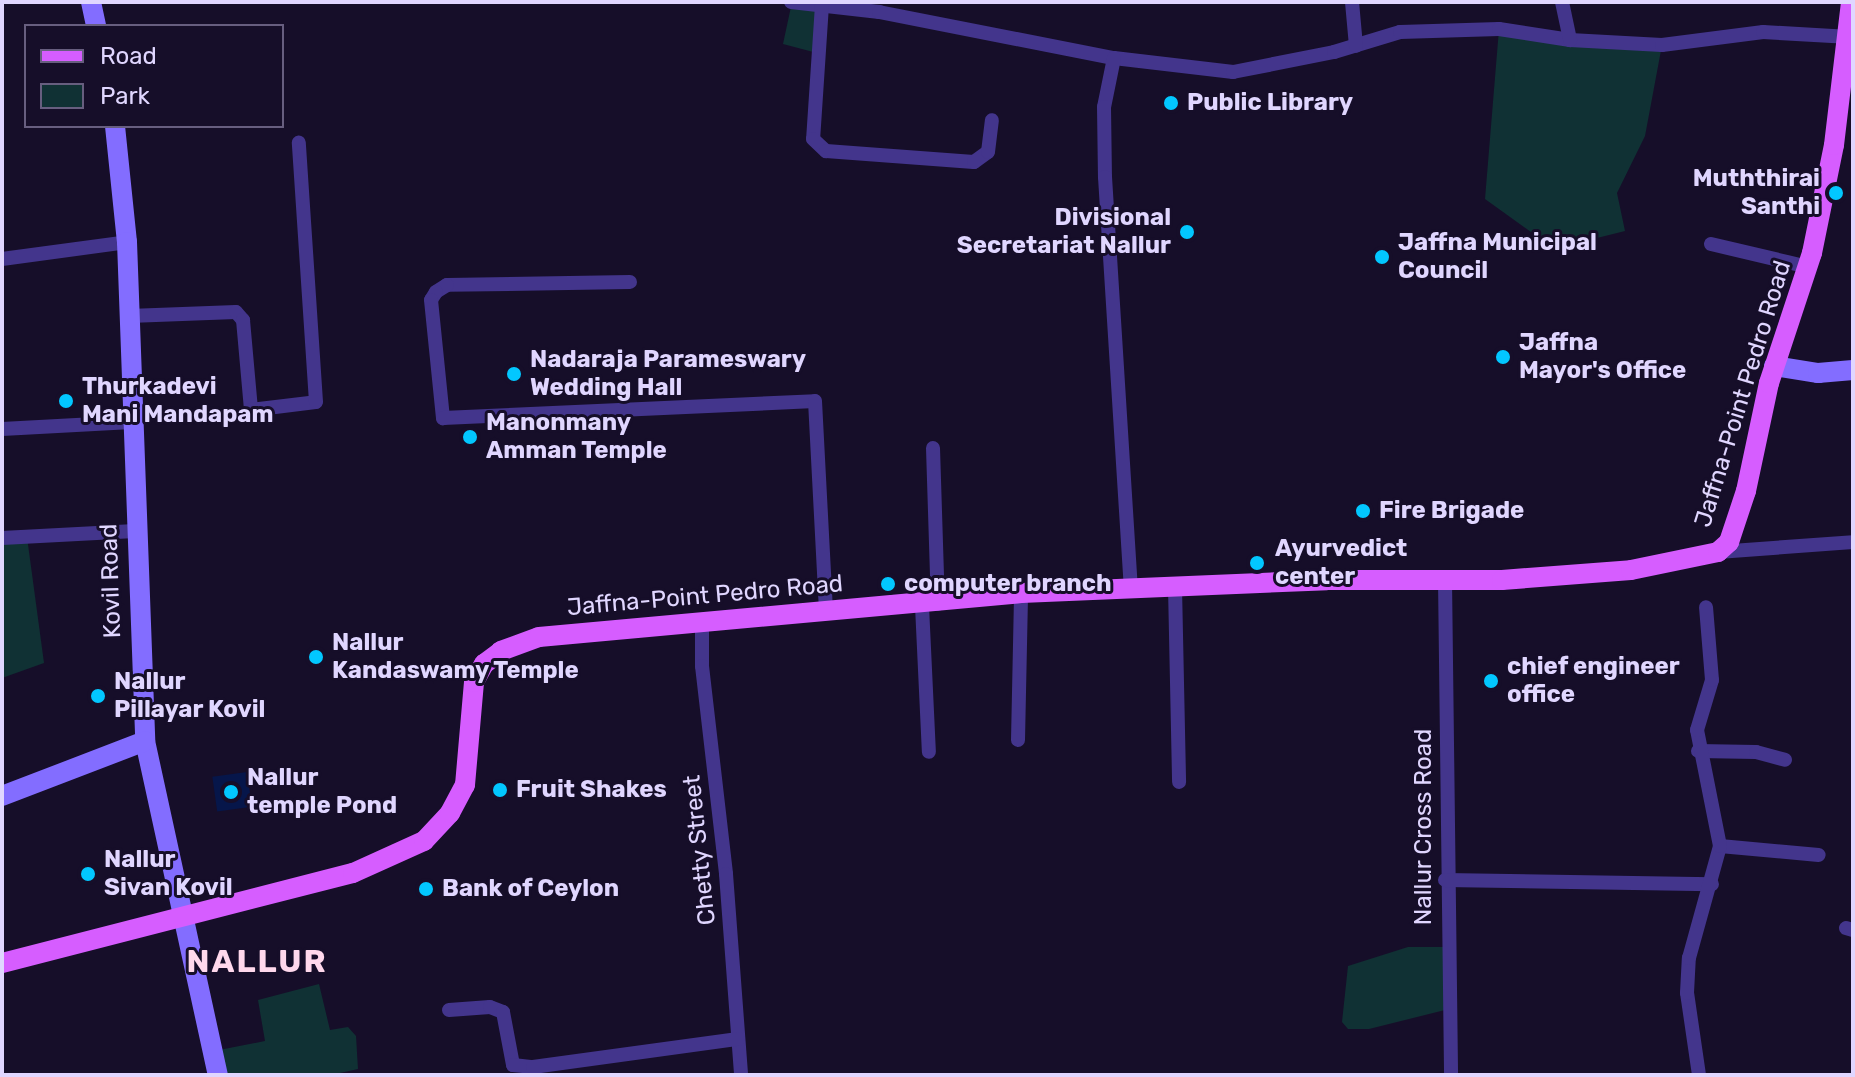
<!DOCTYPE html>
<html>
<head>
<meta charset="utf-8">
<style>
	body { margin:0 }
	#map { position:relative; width:1855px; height:1077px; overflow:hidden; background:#160e29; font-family:Rubik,sans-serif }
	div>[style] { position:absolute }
	.green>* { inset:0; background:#103134 }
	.water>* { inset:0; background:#06164a; transform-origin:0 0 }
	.street>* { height:14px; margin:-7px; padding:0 7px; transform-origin:7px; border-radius:7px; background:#43358c }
	.secondary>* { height:20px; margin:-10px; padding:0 10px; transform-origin:10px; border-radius:10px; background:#836dff }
	.primary>* { height:20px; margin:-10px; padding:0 10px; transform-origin:10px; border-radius:10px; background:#d65dff }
	.dots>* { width:22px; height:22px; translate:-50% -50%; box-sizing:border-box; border:4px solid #160e29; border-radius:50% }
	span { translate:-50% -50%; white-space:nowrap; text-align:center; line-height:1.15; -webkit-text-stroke:6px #160e29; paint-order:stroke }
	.poi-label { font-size:24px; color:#e0d6ff; font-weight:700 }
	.left { translate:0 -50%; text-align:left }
	.right { translate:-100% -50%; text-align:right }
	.street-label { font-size:24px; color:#e0d6ff }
	.district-label { font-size:32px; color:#ffd8ec; font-weight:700; letter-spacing:2px }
	.frame { position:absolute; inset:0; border:4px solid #e0d6ff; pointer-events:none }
	.legend { position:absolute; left:24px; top:24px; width:260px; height:104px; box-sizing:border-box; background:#160e29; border:2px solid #675e7f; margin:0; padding:10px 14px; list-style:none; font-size:24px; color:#e0d6ff }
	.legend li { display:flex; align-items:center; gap:16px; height:40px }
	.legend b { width:40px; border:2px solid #675e7f }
</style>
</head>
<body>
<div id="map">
	<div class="green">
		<i style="clip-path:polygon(792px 2px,822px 6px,817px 53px,783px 44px)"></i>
		<i style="clip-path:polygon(1499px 29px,1662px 45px,1645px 136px,1617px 193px,1625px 231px,1585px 241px,1545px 242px,1485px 199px)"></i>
		<i style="clip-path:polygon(27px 537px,44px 663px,2px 678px,2px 538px)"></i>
		<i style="clip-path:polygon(1408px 947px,1447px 947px,1449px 1009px,1369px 1029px,1348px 1029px,1342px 1022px,1348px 966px)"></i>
		<i style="clip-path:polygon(319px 984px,330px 1030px,348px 1027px,356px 1036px,358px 1069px,331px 1075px,218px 1075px,214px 1051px,265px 1041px,258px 1000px)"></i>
	</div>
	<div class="water">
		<i style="left:247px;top:772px;width:35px;height:35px;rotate:82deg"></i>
	</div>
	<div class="street">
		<i style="left:791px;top:2px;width:89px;rotate:6.5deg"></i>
		<i style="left:879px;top:12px;width:239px;rotate:11.1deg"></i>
		<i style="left:1114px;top:58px;width:120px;rotate:6.7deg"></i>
		<i style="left:1233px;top:72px;width:103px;rotate:-11.2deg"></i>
		<i style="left:1334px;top:52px;width:69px;rotate:-16.9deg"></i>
		<i style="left:1400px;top:32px;width:99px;rotate:-1.7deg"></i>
		<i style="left:1499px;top:29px;width:72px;rotate:8.8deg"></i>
		<i style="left:1570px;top:40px;width:92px;rotate:3.1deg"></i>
		<i style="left:1662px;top:45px;width:102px;rotate:-7.3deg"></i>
		<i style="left:1763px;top:32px;width:87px;rotate:3.3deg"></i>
		<i style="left:1352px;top:2px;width:44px;rotate:84.8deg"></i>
		<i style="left:1562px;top:2px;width:39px;rotate:78deg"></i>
		<i style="left:822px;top:5px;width:134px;rotate:93.8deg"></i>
		<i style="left:813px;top:139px;width:18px;rotate:43deg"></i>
		<i style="left:826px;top:151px;width:148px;rotate:4.3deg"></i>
		<i style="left:974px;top:162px;width:17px;rotate:-36deg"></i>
		<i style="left:988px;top:152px;width:32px;rotate:-83deg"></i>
		<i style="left:1114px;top:58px;width:50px;rotate:101.5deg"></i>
		<i style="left:1104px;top:107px;width:70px;rotate:89.2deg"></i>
		<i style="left:1105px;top:177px;width:412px;rotate:86.4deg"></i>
		<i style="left:1711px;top:244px;width:100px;rotate:13.3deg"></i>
		<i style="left:2px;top:259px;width:126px;rotate:-7.7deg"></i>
		<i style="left:630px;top:282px;width:183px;rotate:179.1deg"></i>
		<i style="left:447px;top:285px;width:13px;rotate:148deg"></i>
		<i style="left:436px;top:292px;width:9px;rotate:122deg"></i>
		<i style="left:431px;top:300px;width:119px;rotate:84.2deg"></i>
		<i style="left:443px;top:418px;width:372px;rotate:-2.6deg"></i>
		<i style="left:815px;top:401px;width:210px;rotate:87deg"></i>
		<i style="left:129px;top:316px;width:107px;rotate:-2.1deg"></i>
		<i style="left:236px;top:312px;width:11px;rotate:49deg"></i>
		<i style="left:243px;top:320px;width:90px;rotate:84.9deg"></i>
		<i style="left:251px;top:410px;width:65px;rotate:-7deg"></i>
		<i style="left:316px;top:402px;width:260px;rotate:-93.8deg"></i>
		<i style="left:2px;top:429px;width:130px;rotate:-3.1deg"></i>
		<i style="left:933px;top:448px;width:156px;rotate:88.2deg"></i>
		<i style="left:2px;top:538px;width:133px;rotate:-3deg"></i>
		<i style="left:1718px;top:552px;width:135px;rotate:-4.2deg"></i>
		<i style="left:1445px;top:579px;width:496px;rotate:89.3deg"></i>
		<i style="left:1175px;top:587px;width:195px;rotate:88.8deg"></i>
		<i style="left:922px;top:606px;width:146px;rotate:87.3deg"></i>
		<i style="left:702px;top:621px;width:45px;rotate:90deg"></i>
		<i style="left:702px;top:666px;width:209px;rotate:83.4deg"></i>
		<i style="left:726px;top:874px;width:202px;rotate:85.7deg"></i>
		<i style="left:1018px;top:740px;width:147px;rotate:-88.8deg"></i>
		<i style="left:1698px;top:751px;width:58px;rotate:1deg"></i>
		<i style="left:1756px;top:752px;width:30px;rotate:15deg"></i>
		<i style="left:1720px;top:846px;width:99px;rotate:5.2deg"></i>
		<i style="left:1445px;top:880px;width:267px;rotate:0.9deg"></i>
		<i style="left:1846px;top:928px;width:7px;rotate:16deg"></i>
		<i style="left:449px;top:1010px;width:41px;rotate:-4.2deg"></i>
		<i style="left:490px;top:1007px;width:14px;rotate:21deg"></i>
		<i style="left:503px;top:1012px;width:54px;rotate:79.3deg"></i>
		<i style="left:513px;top:1065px;width:20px;rotate:6deg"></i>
		<i style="left:533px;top:1067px;width:207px;rotate:-7.8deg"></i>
		<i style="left:1699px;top:1075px;width:83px;rotate:-98.3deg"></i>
		<i style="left:1687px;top:993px;width:35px;rotate:-87deg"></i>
		<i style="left:1689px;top:958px;width:116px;rotate:-74.5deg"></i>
		<i style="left:1720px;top:846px;width:118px;rotate:-101.2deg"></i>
		<i style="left:1697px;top:730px;width:52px;rotate:-73.3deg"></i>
		<i style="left:1712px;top:680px;width:73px;rotate:-94.7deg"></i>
	</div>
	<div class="secondary">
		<i style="left:91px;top:2px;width:25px;rotate:78deg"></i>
		<i style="left:115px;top:126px;width:117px;rotate:84.1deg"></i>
		<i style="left:127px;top:242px;width:499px;rotate:87.9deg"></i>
		<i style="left:145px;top:741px;width:342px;rotate:77.7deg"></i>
		<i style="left:1774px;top:366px;width:45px;rotate:9deg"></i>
		<i style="left:1818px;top:373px;width:35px;rotate:-5deg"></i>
		<i style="left:2px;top:796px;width:153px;rotate:-21deg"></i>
	</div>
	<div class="primary">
		<i style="left:2px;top:963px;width:362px;rotate:-14.4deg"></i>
		<i style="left:353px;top:873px;width:78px;rotate:-24.3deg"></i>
		<i style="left:424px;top:841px;width:38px;rotate:-47deg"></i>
		<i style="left:450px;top:813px;width:32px;rotate:-62deg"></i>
		<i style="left:465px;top:785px;width:103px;rotate:-85deg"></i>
		<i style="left:474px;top:682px;width:21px;rotate:-61deg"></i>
		<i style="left:484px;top:664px;width:21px;rotate:-37deg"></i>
		<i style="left:501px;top:651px;width:40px;rotate:-20.2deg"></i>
		<i style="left:539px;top:637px;width:484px;rotate:-5.2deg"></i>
		<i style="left:1021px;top:593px;width:306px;rotate:-2.4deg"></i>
		<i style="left:1327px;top:580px;width:175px"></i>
		<i style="left:1502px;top:580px;width:129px;rotate:-4.4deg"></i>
		<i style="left:1631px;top:570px;width:89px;rotate:-11.7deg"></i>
		<i style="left:1718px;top:552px;width:15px;rotate:-42deg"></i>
		<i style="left:1729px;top:542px;width:54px;rotate:-71.6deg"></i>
		<i style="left:1746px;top:491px;width:110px;rotate:-78deg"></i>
		<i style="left:1769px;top:383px;width:137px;rotate:-71.7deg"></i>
		<i style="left:1812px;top:253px;width:110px;rotate:-78.5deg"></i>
		<i style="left:1834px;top:145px;width:144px;rotate:-83.2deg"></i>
	</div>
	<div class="dots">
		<i style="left:1171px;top:103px;background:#02c7ff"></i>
		<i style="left:1836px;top:193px;background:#02c7ff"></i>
		<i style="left:1187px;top:232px;background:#02c7ff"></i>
		<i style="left:1382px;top:257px;background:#02c7ff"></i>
		<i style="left:1503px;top:357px;background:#02c7ff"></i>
		<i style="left:514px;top:374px;background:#02c7ff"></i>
		<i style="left:66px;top:401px;background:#02c7ff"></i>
		<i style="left:470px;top:437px;background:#02c7ff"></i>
		<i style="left:1363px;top:511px;background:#02c7ff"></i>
		<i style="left:1257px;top:563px;background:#02c7ff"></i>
		<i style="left:888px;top:584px;background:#02c7ff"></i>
		<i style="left:316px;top:657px;background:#02c7ff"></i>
		<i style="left:1491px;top:681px;background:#02c7ff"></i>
		<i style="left:98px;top:696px;background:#02c7ff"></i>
		<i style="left:500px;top:790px;background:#02c7ff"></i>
		<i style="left:231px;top:792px;background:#02c7ff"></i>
		<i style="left:88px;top:874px;background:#02c7ff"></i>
		<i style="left:426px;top:889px;background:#02c7ff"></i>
	</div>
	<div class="poi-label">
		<span class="left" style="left:1187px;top:103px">Public Library</span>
		<span class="right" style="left:1820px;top:193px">Muththirai<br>Santhi</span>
		<span class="right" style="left:1171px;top:232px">Divisional<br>Secretariat Nallur</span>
		<span class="left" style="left:1398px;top:257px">Jaffna Municipal<br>Council</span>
		<span class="left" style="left:1519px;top:357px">Jaffna<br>Mayor's Office</span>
		<span class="left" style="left:530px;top:374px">Nadaraja Parameswary<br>Wedding Hall</span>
		<span class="left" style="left:82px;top:401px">Thurkadevi<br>Mani Mandapam</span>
		<span class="left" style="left:486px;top:437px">Manonmany<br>Amman Temple</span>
		<span class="left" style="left:1379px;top:511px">Fire Brigade</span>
		<span class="left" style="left:1275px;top:563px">Ayurvedict<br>center</span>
		<span class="left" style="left:904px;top:584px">computer branch</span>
		<span class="left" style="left:332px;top:657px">Nallur<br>Kandaswamy Temple</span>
		<span class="left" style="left:1507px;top:681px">chief engineer<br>office</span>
		<span class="left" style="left:114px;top:696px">Nallur<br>Pillayar Kovil</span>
		<span class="left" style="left:247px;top:792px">Nallur<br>temple Pond</span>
		<span class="left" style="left:516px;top:790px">Fruit Shakes</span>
		<span class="left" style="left:104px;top:874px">Nallur<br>Sivan Kovil</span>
		<span class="left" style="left:442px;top:889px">Bank of Ceylon</span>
	</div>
	<div class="street-label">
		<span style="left:1743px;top:394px;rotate:-73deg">Jaffna-Point Pedro Road</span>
		<span style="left:111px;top:581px;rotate:-92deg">Kovil Road</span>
		<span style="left:705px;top:596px;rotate:-5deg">Jaffna-Point Pedro Road</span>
		<span style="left:1424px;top:827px;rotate:-90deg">Nallur Cross Road</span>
		<span style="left:700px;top:850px;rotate:-96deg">Chetty Street</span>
	</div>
	<div class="district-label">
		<span style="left:257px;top:961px">NALLUR</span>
	</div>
	<div class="frame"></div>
	<ul class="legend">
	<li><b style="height:10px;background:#d65dff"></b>Road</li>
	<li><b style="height:22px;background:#103134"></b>Park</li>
	</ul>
</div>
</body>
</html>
